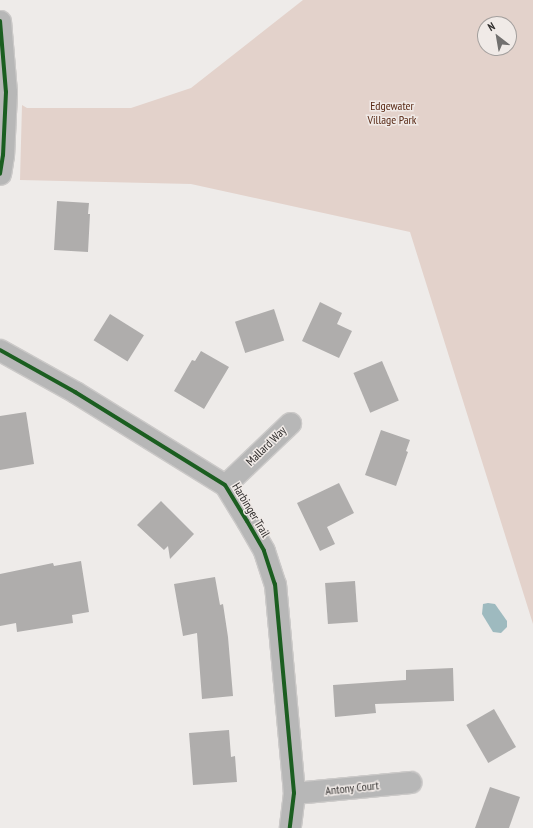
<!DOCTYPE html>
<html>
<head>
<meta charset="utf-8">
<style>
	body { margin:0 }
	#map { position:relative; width:533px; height:828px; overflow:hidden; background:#eeebe9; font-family:"PT Sans Narrow",sans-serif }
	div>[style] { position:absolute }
	.green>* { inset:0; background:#e3d2cb }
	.water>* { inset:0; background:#9ebabf }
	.building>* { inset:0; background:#afadac; transform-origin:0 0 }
	.roads { filter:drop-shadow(1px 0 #cbc9c8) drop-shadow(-1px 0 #cbc9c8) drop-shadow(0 1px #cbc9c8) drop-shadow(0 -1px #cbc9c8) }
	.street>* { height:21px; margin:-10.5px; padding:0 10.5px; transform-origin:10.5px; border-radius:10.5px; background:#b7b7b7 }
	.cycleway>* { height:4px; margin:-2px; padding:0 2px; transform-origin:2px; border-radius:2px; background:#1b5e20 }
	span { translate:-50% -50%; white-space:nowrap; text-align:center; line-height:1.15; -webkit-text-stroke:3px #f0eae7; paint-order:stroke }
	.park-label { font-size:12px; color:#592a16 }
	.street-label { font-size:12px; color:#302e2d }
	.north { position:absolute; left:477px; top:16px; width:40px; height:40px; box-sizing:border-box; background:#f0eae7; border:1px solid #a39f9d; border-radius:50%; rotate:329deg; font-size:11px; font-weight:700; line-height:16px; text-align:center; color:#302e2d }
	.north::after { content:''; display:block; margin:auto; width:14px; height:18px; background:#72706f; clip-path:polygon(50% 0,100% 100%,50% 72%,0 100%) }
</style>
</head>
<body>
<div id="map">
	<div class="green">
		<i style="clip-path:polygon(evenodd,303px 0,533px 0,533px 624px,410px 232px,191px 184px,20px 180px,22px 105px,27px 108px,131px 108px,191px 88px,303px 0,485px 24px,509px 24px,509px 48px,485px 48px,485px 24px)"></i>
	</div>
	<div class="water">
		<i style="clip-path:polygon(488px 603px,495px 604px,507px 621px,507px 627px,501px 633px,493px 632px,482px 614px,483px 604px)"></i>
	</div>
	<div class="building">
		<i style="clip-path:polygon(57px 201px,89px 203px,88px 214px,90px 214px,88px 252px,54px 250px)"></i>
		<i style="clip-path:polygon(320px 302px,342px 313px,337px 324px,352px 331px,339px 358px,302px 341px)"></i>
		<i style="left:274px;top:309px;width:33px;height:41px;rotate:72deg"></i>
		<i style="left:110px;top:314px;width:40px;height:31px;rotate:32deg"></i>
		<i style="clip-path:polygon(201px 351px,229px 367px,204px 409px,174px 391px,192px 360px,195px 361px)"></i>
		<i style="left:382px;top:361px;width:43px;height:31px;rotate:67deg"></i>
		<i style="clip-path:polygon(26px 412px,34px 464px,0 470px,0 416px)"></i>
		<i style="clip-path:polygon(381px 430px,410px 440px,406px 451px,408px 452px,396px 486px,365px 475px)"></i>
		<i style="clip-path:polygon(339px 483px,354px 513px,327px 527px,335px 544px,320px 551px,297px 503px)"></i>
		<i style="clip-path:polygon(161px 501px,194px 534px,170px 559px,168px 546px,164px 550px,137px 525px)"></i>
		<i style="clip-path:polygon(81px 561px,89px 612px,72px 615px,73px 623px,17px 632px,16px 623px,0 626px,0 574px,53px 563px,54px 566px)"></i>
		<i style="clip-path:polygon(215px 577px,220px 605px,223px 604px,228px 637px,233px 696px,202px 699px,197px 633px,183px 636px,174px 584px)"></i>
		<i style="left:355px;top:581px;width:41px;height:30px;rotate:86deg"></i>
		<i style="clip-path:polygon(453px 668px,454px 701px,375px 704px,376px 713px,335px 717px,333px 685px,406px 680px,406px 670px)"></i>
		<i style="left:494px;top:709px;width:44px;height:32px;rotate:60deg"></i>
		<i style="clip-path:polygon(229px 730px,231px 757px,235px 756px,237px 782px,193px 785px,189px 733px)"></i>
		<i style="clip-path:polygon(490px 787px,520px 797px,509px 828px,475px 828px)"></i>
	</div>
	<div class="roads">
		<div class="street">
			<i style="left:0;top:21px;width:71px;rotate:85.2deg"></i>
			<i style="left:6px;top:92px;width:63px;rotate:92.7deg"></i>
			<i style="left:3px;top:155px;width:19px;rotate:99deg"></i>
			<i style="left:0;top:350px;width:86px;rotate:29.2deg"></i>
			<i style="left:75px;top:392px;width:176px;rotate:31.8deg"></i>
			<i style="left:225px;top:485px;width:42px;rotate:58.6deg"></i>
			<i style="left:247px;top:521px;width:34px;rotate:60deg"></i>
			<i style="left:264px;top:551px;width:35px;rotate:72deg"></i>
			<i style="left:275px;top:584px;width:210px;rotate:84.8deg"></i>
			<i style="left:294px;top:793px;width:35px;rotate:97deg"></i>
			<i style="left:225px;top:485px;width:90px;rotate:-43.6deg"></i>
			<i style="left:294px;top:793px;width:117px;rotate:-5.4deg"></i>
		</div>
	</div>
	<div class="cycleway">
		<i style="left:0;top:21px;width:71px;rotate:85.2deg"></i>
		<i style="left:6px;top:92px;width:63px;rotate:92.7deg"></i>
		<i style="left:3px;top:155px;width:19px;rotate:99deg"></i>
		<i style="left:0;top:350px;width:86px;rotate:29.2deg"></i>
		<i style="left:75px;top:392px;width:176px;rotate:31.8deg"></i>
		<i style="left:225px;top:485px;width:42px;rotate:58.6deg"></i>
		<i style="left:247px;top:521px;width:34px;rotate:60deg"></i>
		<i style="left:264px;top:551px;width:35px;rotate:72deg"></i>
		<i style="left:275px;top:584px;width:210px;rotate:84.8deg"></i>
		<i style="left:294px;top:793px;width:35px;rotate:97deg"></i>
	</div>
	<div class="park-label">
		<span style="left:392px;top:113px">Edgewater<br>Village Park</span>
	</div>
	<div class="street-label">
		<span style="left:266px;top:446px;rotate:-44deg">Mallard Way</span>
		<span style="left:251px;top:510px;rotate:59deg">Harbinger Trail</span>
		<span style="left:352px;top:788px;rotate:-6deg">Antony Court</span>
	</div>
	<div class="north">N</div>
</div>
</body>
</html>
